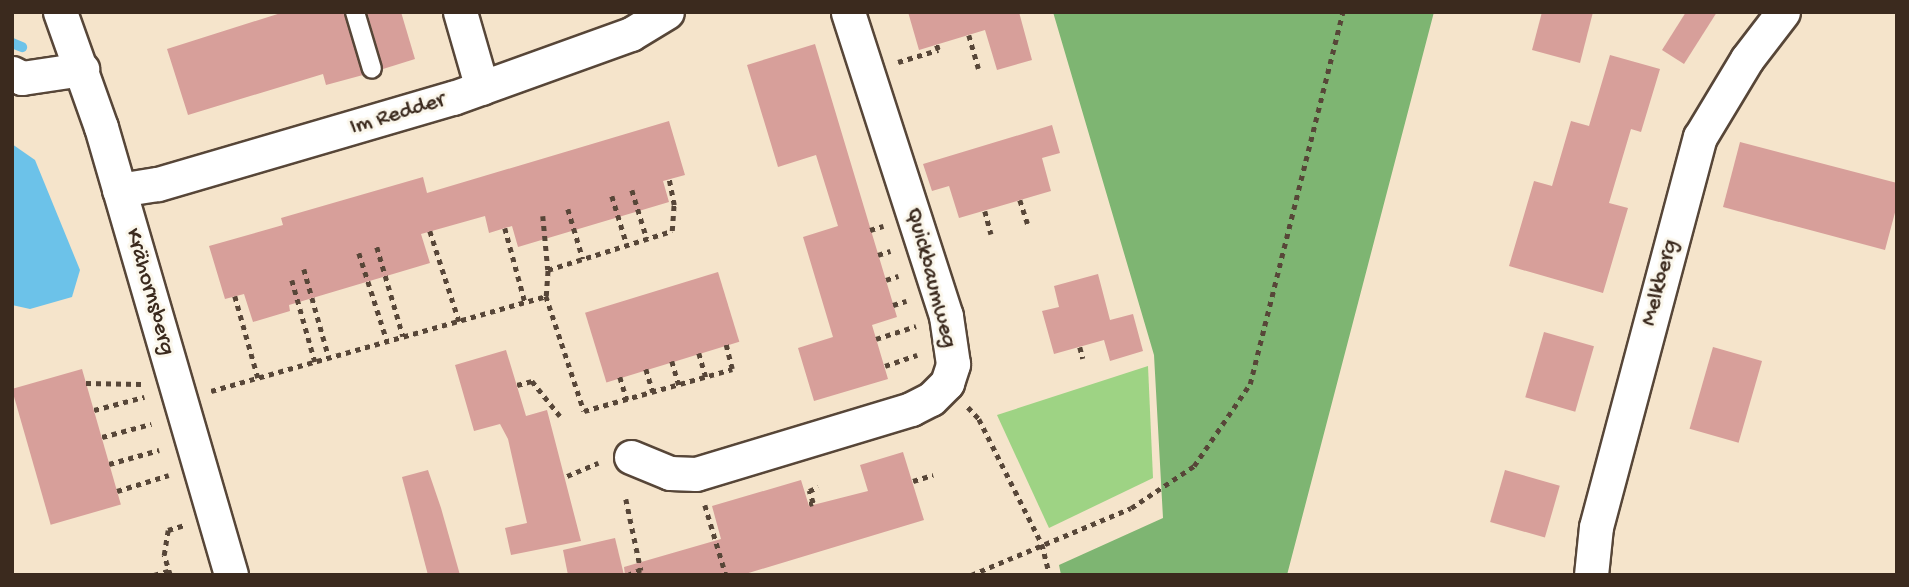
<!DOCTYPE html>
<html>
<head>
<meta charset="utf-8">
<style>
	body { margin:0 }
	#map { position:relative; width:1909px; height:587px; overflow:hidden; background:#f5e4cb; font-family:"Gochi Hand",sans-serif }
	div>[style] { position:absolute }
	.green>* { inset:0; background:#9ed384 }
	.forest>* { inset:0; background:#7eb572 }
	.water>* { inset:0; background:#6cc2e9 }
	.stream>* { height:10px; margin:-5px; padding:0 5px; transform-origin:5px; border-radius:5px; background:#6cc2e9 }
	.building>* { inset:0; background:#d79f9a; transform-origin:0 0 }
	.path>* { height:4.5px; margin-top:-2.25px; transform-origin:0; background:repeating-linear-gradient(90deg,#574638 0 5px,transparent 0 10px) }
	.roads { filter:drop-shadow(2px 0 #574638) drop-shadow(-2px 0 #574638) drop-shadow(0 2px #574638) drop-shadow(0 -2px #574638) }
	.service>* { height:18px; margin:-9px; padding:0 9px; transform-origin:9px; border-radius:9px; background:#fff }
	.minor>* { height:33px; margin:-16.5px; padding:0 16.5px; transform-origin:16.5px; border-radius:16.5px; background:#fff }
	span { translate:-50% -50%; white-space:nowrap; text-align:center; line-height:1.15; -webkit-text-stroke:6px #fbf7ec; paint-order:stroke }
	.street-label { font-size:23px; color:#3b2a1e }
	.frame { position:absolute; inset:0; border:14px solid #3b2a1e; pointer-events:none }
</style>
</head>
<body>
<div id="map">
	<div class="green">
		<i style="clip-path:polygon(1148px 366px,1153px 478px,1049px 528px,997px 415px)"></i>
	</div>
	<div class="forest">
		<i style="clip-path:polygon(1053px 12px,1434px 12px,1287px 575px,1061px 575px,1059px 565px,1163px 518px,1154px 355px)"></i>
	</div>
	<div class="water">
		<i style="clip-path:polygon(12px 144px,35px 160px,80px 270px,72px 297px,30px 309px,12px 305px)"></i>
	</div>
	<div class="stream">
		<i style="left:12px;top:43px;width:11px;rotate:22deg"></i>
	</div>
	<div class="building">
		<i style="clip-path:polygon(284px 12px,344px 12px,363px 75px,326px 85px,323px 74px,188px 115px,167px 49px)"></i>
		<i style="clip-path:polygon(367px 12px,401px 12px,415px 59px,383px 69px)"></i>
		<i style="clip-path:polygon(908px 12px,1019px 12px,1032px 60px,997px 70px,985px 30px,919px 50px)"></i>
		<i style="clip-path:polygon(1542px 12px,1593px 12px,1580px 63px,1532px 50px)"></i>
		<i style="clip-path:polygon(1686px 12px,1717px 12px,1684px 64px,1662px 50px)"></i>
		<i style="clip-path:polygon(815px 44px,897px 317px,872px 325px,888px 379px,814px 401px,798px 348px,833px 337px,803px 237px,838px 226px,816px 155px,778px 167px,747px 65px)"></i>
		<i style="clip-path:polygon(1610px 55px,1660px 69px,1641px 132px,1631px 129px,1609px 203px,1628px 208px,1603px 293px,1509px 266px,1534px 181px,1552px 186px,1571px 121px,1589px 126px)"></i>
		<i style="clip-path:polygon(669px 121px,685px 175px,663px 181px,669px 202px,518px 247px,512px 226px,489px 233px,485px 216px,421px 234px,430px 263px,289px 305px,290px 311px,253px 322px,244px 294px,225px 299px,209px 246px,283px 225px,281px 218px,423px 177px,427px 193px)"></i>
		<i style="clip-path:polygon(1052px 125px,1060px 153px,1042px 158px,1051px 191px,959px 218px,949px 186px,932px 191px,923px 164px)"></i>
		<i style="clip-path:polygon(1740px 142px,1897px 183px,1897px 205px,1885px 250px,1723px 207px)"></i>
		<i style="left:718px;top:272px;width:73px;height:139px;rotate:73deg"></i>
		<i style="clip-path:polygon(1098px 274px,1110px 320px,1133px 314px,1143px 351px,1110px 361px,1104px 340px,1054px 354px,1042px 311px,1059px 307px,1054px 286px)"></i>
		<i style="left:1544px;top:332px;width:52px;height:68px;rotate:16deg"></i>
		<i style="left:1713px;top:347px;width:51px;height:85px;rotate:16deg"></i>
		<i style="clip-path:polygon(506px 350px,526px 416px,547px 410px,581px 541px,511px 555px,505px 528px,527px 523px,508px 439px,500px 424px,474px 431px,455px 365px)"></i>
		<i style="left:82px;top:369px;width:141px;height:73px;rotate:74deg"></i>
		<i style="clip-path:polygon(903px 452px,924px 520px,742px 575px,625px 575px,624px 567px,721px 539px,712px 506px,801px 480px,809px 506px,868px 491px,860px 465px)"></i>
		<i style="clip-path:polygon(428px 470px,441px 508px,460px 575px,428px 575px,402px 477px)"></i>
		<i style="left:1505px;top:470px;width:57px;height:54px;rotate:16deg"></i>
		<i style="clip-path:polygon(615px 538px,624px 575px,568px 575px,563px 550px)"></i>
	</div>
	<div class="path">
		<i style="left:969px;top:35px;width:35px;rotate:74deg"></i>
		<i style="left:898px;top:62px;width:42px;rotate:-16.7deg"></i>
		<i style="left:938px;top:50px;width:6px;rotate:-108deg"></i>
		<i style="left:632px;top:190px;width:51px;rotate:73deg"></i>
		<i style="left:612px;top:196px;width:51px;rotate:73deg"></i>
		<i style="left:1020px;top:200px;width:25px;rotate:72deg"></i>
		<i style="left:568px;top:209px;width:52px;rotate:73.3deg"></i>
		<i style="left:985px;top:211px;width:24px;rotate:75deg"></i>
		<i style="left:543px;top:216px;width:54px;rotate:84.7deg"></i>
		<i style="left:505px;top:228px;width:77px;rotate:74.9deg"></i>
		<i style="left:870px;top:230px;width:14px;rotate:-17deg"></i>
		<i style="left:430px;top:231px;width:95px;rotate:72.1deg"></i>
		<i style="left:377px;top:247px;width:93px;rotate:73.7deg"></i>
		<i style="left:359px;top:253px;width:92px;rotate:72.3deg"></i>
		<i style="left:878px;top:255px;width:13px;rotate:-18deg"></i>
		<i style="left:304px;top:269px;width:92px;rotate:74.3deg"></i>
		<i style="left:292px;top:280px;width:85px;rotate:74.3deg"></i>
		<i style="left:886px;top:280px;width:13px;rotate:-18deg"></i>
		<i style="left:235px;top:296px;width:85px;rotate:74.3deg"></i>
		<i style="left:546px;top:296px;width:26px;rotate:-86deg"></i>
		<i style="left:548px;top:270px;width:130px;rotate:-17.5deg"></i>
		<i style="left:672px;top:231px;width:26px;rotate:-86deg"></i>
		<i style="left:674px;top:205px;width:26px;rotate:-101deg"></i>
		<i style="left:893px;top:305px;width:14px;rotate:-17deg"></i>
		<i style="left:876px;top:339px;width:42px;rotate:-18deg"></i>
		<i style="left:1080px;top:347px;width:12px;rotate:76deg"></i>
		<i style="left:699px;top:353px;width:25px;rotate:74deg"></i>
		<i style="left:672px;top:361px;width:25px;rotate:74deg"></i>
		<i style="left:885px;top:366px;width:34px;rotate:-19deg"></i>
		<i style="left:646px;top:369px;width:24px;rotate:73deg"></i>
		<i style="left:620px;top:377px;width:24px;rotate:73deg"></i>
		<i style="left:86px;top:383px;width:55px;rotate:1deg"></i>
		<i style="left:517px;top:385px;width:16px;rotate:-15deg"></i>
		<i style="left:532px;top:381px;width:45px;rotate:51.3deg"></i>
		<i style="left:211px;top:391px;width:348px;rotate:-15.8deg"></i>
		<i style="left:546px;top:296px;width:121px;rotate:71.7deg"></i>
		<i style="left:584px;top:411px;width:154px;rotate:-15.8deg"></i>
		<i style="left:732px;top:369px;width:25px;rotate:-104deg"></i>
		<i style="left:968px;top:407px;width:16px;rotate:47deg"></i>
		<i style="left:979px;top:419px;width:140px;rotate:63.3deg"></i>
		<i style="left:1042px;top:544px;width:32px;rotate:76deg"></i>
		<i style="left:94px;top:410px;width:52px;rotate:-14.6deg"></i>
		<i style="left:102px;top:437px;width:51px;rotate:-14.9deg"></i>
		<i style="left:109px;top:464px;width:52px;rotate:-15.6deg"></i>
		<i style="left:567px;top:476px;width:34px;rotate:-23deg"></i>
		<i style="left:913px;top:481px;width:21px;rotate:-17deg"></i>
		<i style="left:117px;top:491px;width:54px;rotate:-17.1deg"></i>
		<i style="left:626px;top:499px;width:73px;rotate:78.1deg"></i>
		<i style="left:641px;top:570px;width:13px;rotate:157deg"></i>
		<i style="left:809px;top:504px;width:4px;rotate:-14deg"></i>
		<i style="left:813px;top:503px;width:13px;rotate:-108deg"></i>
		<i style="left:809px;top:491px;width:10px;rotate:-24deg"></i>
		<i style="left:705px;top:505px;width:73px;rotate:73.3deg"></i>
		<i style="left:154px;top:575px;width:15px;rotate:-16deg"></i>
		<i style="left:170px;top:575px;width:21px;rotate:-107deg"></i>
		<i style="left:164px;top:555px;width:25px;rotate:-81deg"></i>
		<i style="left:168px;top:530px;width:17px;rotate:-17deg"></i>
		<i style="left:971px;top:575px;width:173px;rotate:-22.7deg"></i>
		<i style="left:1131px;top:508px;width:76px;rotate:-33.7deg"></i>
		<i style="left:1194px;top:466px;width:99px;rotate:-55.7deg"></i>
		<i style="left:1250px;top:384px;width:383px;rotate:-76deg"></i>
	</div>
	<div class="roads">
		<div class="service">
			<i style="left:355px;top:12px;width:59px;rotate:73.4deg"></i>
		</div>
		<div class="minor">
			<i style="left:60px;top:12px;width:122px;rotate:70.4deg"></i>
			<i style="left:101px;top:127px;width:466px;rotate:73.8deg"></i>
			<i style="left:460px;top:12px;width:79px;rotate:73.9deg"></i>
			<i style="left:12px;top:73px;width:11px;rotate:27deg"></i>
			<i style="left:22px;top:78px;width:61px;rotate:-8.5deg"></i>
			<i style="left:119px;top:190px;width:39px;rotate:-9deg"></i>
			<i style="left:158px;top:184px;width:307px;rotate:-16.3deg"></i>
			<i style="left:453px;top:98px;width:189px;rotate:-19.8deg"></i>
			<i style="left:631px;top:34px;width:42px;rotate:-31.4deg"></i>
			<i style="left:631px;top:457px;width:42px;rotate:22.3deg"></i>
			<i style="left:670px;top:473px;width:26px;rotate:2deg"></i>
			<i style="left:696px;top:474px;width:225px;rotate:-16.8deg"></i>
			<i style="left:911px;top:409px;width:22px;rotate:-27deg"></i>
			<i style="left:931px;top:399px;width:23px;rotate:-45deg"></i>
			<i style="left:947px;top:383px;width:20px;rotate:-72deg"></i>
			<i style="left:953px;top:364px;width:49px;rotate:-98.3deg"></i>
			<i style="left:946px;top:316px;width:319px;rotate:-107.9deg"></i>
			<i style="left:1591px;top:575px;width:48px;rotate:-84.1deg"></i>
			<i style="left:1596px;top:527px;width:404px;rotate:-75.1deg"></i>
			<i style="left:1700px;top:137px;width:91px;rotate:-58.9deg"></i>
			<i style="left:1747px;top:59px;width:59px;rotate:-52.5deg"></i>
		</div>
	</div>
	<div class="street-label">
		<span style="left:398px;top:115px;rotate:-17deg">Im Redder</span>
		<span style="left:930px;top:278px;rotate:75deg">Quickbaumweg</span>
		<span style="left:1661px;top:283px;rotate:-75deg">Melkberg</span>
		<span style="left:149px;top:292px;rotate:74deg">Krähornsberg</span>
	</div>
	<div class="frame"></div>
</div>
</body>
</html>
